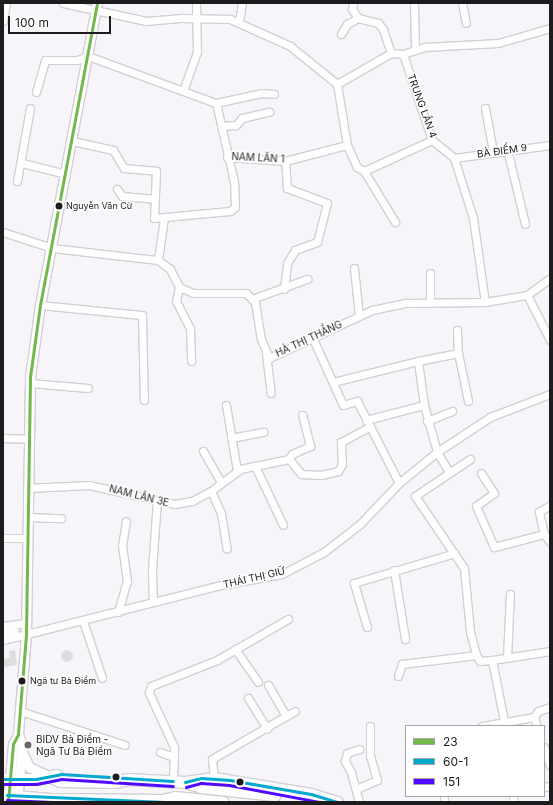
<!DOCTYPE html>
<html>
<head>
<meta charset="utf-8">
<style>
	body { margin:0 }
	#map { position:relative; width:553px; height:805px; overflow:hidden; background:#f7f5f9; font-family:Inter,sans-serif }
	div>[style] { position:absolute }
	.building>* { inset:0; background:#dedcde }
	.round { border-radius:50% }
	.roads { filter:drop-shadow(1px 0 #d1d0d2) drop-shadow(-1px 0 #d1d0d2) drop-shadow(0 1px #d1d0d2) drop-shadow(0 -1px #d1d0d2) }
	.minor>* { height:7px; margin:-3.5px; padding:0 3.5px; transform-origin:3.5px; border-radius:3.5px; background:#fefefe }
	.major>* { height:9px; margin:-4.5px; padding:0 4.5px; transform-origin:4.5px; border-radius:4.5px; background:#fefefe }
	.highway>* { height:11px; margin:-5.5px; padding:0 5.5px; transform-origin:5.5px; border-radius:5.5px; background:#fefefe }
	.bus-1>* { height:3px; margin:-1.5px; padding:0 1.5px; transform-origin:1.5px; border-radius:1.5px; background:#72b84b }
	.bus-2>* { height:3px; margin:-1.5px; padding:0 1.5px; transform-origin:1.5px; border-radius:1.5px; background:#00a9ce }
	.bus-3>* { height:3px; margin:-1.5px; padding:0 1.5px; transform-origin:1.5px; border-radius:1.5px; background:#4f0aff }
	.dots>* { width:11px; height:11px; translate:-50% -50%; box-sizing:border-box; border:2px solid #fff; border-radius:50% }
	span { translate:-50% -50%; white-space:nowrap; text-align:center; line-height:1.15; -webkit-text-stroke:3px #fff; paint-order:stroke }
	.bus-label { font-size:9px; color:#1d1b1d }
	.left { translate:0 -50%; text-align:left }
	.street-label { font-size:10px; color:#1d1b1d }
	.poi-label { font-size:10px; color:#1d1b1d }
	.frame { position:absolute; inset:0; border:4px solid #1d1b1d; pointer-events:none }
	.legend { position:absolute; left:405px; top:725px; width:140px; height:72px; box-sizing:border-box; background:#fff; border:1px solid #a5a4a5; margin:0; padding:5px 7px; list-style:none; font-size:12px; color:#1d1b1d }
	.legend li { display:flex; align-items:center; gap:8px; height:20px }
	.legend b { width:20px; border:1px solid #a5a4a5 }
	.scale { position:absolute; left:8px; top:16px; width:103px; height:18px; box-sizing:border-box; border:2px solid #1d1b1d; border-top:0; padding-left:5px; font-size:12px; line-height:14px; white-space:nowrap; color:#1d1b1d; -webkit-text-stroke:3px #fff; paint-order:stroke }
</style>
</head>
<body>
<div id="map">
	<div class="building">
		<i class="round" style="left:61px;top:650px;width:12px;height:12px"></i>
		<i style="clip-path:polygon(15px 650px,17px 665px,3px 667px,3px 659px,10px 658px,9px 651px)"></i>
	</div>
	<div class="roads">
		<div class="minor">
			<i style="left:63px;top:3px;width:85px;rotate:12.2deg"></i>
			<i style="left:146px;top:21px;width:36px;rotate:-5deg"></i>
			<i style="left:182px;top:18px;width:48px;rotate:1.2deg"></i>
			<i style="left:230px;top:19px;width:66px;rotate:24.2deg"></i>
			<i style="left:290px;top:46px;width:60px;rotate:39deg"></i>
			<i style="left:337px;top:84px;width:62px;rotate:-29.9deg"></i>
			<i style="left:353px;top:3px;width:6px;rotate:99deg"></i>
			<i style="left:352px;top:9px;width:11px;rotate:56deg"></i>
			<i style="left:358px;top:18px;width:21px;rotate:14deg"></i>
			<i style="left:378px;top:23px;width:8px;rotate:50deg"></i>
			<i style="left:383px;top:29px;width:25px;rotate:72deg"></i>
			<i style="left:391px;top:53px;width:12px;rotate:5deg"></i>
			<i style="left:403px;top:54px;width:91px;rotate:71.4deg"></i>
			<i style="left:432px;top:140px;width:28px;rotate:39deg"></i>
			<i style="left:454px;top:158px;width:63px;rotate:72.4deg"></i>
			<i style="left:473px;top:218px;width:85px;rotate:81.9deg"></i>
			<i style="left:462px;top:3px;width:20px;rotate:79deg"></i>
			<i style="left:414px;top:4px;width:45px;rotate:88.7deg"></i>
			<i style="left:3px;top:21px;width:18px;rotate:-81deg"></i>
			<i style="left:239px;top:22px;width:19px;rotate:-81deg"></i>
			<i style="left:341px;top:34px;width:12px;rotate:-59deg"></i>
			<i style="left:347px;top:24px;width:13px;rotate:-29deg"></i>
			<i style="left:403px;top:54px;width:23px;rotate:-18deg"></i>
			<i style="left:425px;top:47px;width:73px;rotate:-3.1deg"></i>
			<i style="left:498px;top:43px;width:54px;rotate:-16.1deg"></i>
			<i style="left:337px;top:84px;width:62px;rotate:80.7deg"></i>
			<i style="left:183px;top:91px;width:41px;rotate:-70.3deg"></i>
			<i style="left:197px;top:52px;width:49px;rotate:-91.2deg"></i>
			<i style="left:36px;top:92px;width:33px;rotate:-74deg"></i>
			<i style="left:45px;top:60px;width:32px"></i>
			<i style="left:77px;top:60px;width:12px;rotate:-20deg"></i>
			<i style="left:88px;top:56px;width:136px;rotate:20.2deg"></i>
			<i style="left:216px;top:103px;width:46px;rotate:-12.5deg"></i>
			<i style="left:261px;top:93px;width:13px;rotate:4deg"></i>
			<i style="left:485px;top:108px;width:44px;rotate:79.5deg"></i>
			<i style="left:221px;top:126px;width:15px;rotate:-4deg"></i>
			<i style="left:236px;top:125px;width:9px;rotate:-49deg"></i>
			<i style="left:242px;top:118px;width:28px;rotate:-13deg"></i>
			<i style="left:72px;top:141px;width:42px;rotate:12.4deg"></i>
			<i style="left:113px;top:150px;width:21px;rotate:59deg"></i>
			<i style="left:124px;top:168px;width:32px;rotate:5deg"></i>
			<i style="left:156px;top:171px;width:47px;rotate:92.4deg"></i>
			<i style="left:154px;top:218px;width:76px;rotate:-5.3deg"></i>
			<i style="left:230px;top:211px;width:6px;rotate:-39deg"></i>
			<i style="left:235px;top:207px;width:25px;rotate:-92deg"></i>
			<i style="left:234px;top:182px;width:81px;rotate:-102.8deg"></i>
			<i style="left:507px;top:149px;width:77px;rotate:76.5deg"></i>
			<i style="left:227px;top:157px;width:58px;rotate:3.9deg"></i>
			<i style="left:285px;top:161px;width:64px;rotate:-14.5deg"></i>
			<i style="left:347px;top:145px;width:24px;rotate:66deg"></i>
			<i style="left:357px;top:167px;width:8px;rotate:30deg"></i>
			<i style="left:364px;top:171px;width:75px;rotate:-24.5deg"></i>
			<i style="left:454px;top:158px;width:97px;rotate:-7.7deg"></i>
			<i style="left:22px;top:163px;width:45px;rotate:14deg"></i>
			<i style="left:364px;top:171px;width:60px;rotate:58.7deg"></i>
			<i style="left:17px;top:181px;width:74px;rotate:-79.9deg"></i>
			<i style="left:117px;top:189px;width:9px;rotate:54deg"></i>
			<i style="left:122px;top:196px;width:32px;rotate:5deg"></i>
			<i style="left:3px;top:232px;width:52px;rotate:18.1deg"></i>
			<i style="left:52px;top:248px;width:107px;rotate:6.5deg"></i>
			<i style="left:158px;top:260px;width:15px;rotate:37deg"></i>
			<i style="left:170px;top:269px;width:20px;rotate:63deg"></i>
			<i style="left:179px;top:287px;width:15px;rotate:23deg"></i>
			<i style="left:193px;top:293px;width:53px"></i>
			<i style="left:246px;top:293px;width:13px;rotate:45deg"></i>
			<i style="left:255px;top:302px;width:37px;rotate:81deg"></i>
			<i style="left:261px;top:339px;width:21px;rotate:67deg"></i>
			<i style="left:269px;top:358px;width:114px;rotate:-25deg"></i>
			<i style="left:372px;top:310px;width:35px;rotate:-12deg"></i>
			<i style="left:406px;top:303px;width:79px;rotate:-0.7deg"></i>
			<i style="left:485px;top:302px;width:43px;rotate:-9.5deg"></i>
			<i style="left:527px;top:295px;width:29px;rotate:-36deg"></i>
			<i style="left:158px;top:260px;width:42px;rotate:-81.9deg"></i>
			<i style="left:354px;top:268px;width:48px;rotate:84.1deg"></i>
			<i style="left:430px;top:273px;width:30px;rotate:90deg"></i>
			<i style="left:179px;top:287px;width:14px;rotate:102deg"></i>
			<i style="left:176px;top:301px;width:30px;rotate:63deg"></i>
			<i style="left:190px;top:328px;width:33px;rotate:88deg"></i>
			<i style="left:284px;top:289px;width:26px;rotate:-83deg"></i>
			<i style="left:287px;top:263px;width:15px;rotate:-58deg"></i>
			<i style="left:295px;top:250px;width:23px;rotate:-20deg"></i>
			<i style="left:317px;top:242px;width:40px;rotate:-75.6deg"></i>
			<i style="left:327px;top:203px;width:43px;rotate:-159.4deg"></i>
			<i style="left:287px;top:188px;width:27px;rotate:-94deg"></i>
			<i style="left:527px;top:295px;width:51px;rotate:62.9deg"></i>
			<i style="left:252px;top:299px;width:59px;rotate:-20deg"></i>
			<i style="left:40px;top:305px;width:102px;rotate:5.6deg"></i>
			<i style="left:142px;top:315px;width:85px;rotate:88.7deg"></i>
			<i style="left:457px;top:330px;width:23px;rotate:88deg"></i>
			<i style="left:313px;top:339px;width:72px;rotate:65.6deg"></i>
			<i style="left:343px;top:405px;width:15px;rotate:-16deg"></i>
			<i style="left:357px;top:401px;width:92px;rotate:62.9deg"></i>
			<i style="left:266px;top:354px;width:39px;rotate:83deg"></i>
			<i style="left:333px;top:382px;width:88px;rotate:-13.9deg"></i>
			<i style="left:30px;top:383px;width:58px;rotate:4.9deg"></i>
			<i style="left:226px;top:405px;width:67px;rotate:80.5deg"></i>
			<i style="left:424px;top:405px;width:44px;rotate:-97.8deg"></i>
			<i style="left:418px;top:361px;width:41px;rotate:-11.3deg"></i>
			<i style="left:458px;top:353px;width:49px;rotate:78.2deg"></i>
			<i style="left:366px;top:420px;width:60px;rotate:-14.5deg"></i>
			<i style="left:424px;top:405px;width:49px;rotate:74.5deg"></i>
			<i style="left:437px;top:452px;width:23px;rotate:59deg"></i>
			<i style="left:427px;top:421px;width:27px;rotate:-22deg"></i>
			<i style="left:3px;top:438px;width:25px;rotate:2deg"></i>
			<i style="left:231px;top:438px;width:33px;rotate:-11deg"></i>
			<i style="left:203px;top:451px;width:36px;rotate:60deg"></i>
			<i style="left:289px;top:459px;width:19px;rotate:51deg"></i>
			<i style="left:301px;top:474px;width:20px;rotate:3deg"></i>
			<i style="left:321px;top:475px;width:17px;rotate:-13deg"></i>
			<i style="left:338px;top:471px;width:8px;rotate:-60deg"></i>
			<i style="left:342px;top:464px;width:22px;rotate:-93deg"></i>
			<i style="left:341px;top:442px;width:32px;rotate:-28deg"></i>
			<i style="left:289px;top:459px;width:6px;rotate:-59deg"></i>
			<i style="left:292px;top:454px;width:20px;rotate:-24deg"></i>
			<i style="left:310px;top:446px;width:32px;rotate:-104deg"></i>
			<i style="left:470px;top:459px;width:66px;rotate:146.1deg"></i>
			<i style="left:415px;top:496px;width:87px;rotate:55.8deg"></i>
			<i style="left:464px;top:568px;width:64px;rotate:84.6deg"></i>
			<i style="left:470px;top:632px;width:24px;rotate:75deg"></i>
			<i style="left:476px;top:655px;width:7px;rotate:56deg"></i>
			<i style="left:480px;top:661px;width:12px;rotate:-5deg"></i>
			<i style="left:492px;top:660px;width:59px;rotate:-8.8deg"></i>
			<i style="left:255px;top:466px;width:65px;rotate:64.6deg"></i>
			<i style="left:481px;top:473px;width:24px;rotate:57deg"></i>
			<i style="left:494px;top:493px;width:22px;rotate:144deg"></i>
			<i style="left:476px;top:506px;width:45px;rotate:66.3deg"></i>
			<i style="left:494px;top:547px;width:52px;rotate:-14.6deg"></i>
			<i style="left:544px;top:534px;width:10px;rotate:53deg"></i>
			<i style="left:27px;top:488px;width:62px;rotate:-2.8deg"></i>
			<i style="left:89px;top:485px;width:88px;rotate:12.5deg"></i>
			<i style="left:175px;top:504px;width:17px;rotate:-10deg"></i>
			<i style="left:192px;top:501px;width:21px;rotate:-28deg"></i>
			<i style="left:211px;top:491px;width:36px;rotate:-37deg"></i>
			<i style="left:240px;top:469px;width:50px;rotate:-11.5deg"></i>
			<i style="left:211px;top:491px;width:24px;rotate:66deg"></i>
			<i style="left:221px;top:513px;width:36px;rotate:81deg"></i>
			<i style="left:27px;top:517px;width:34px;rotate:2deg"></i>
			<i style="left:544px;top:534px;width:23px;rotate:-103deg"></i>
			<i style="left:539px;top:512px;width:13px;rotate:-32deg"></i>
			<i style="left:3px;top:538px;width:24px"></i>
			<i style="left:394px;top:570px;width:70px;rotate:80.9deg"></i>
			<i style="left:153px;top:602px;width:32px;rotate:-92deg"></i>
			<i style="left:152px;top:570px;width:70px;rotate:-85.9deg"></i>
			<i style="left:118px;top:612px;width:32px;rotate:-74deg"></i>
			<i style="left:127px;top:581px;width:35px;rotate:-98deg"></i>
			<i style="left:122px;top:546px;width:25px;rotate:-81deg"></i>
			<i style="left:83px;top:621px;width:60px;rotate:71.6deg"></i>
			<i style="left:3px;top:626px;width:22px;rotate:-8deg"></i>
			<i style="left:367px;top:627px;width:46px;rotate:-106.5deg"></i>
			<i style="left:354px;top:583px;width:105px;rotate:-16.5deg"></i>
			<i style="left:3px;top:633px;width:12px;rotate:-9deg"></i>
			<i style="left:3px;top:640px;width:225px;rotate:-14.2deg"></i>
			<i style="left:221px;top:585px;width:62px;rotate:-10.2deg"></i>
			<i style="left:282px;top:574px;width:47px;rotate:-27.6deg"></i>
			<i style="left:324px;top:552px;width:46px;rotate:-37.9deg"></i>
			<i style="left:360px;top:524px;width:57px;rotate:-46.4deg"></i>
			<i style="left:399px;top:483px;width:49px;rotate:-39.2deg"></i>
			<i style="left:437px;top:452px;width:64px;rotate:-33.4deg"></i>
			<i style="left:490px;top:417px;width:64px;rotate:-21deg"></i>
			<i style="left:235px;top:649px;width:40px;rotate:55.1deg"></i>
			<i style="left:507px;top:657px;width:63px;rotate:-87.3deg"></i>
			<i style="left:492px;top:660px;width:67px;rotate:78.9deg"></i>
			<i style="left:398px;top:676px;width:13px;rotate:-72deg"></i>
			<i style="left:402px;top:664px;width:75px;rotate:-6.9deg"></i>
			<i style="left:248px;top:698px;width:36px;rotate:58deg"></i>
			<i style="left:20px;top:711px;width:110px;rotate:17.9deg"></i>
			<i style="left:286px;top:716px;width:10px;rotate:-29deg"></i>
			<i style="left:534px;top:717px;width:7px;rotate:-56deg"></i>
			<i style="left:538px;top:711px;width:13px;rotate:-18deg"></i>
			<i style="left:482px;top:726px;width:53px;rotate:-9.8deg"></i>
			<i style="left:534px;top:717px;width:9px;rotate:72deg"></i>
			<i style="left:544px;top:747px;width:19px;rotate:72deg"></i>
			<i style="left:160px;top:752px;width:15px;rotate:20deg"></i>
			<i style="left:214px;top:778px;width:19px;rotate:-96deg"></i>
			<i style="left:212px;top:759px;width:86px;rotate:-30.2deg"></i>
			<i style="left:286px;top:716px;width:36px;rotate:-120deg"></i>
			<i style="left:173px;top:781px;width:34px;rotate:-88deg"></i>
			<i style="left:174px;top:747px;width:60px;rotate:-114.8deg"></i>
			<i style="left:149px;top:693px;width:7px;rotate:-74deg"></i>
			<i style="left:151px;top:686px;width:71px;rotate:-21.5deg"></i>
			<i style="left:217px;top:660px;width:82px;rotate:-30deg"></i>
			<i style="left:544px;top:787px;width:6px;rotate:-9deg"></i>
			<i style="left:356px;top:789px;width:23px;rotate:-23deg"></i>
			<i style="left:377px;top:780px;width:25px;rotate:-106deg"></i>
			<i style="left:370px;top:756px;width:30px;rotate:-90deg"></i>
			<i style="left:513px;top:796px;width:6px;rotate:90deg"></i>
			<i style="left:444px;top:799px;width:3px;rotate:90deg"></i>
			<i style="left:359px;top:802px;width:31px;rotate:-105deg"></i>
			<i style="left:351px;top:772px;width:13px;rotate:-119deg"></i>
			<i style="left:345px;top:761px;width:8px;rotate:-76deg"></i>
			<i style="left:347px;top:753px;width:13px;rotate:-18deg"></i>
		</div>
		<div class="major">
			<i style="left:22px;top:752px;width:17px;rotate:65deg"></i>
			<i style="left:29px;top:767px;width:24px;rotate:24deg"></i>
			<i style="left:8px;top:802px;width:58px;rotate:-85.1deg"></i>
			<i style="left:13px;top:744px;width:11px;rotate:-63deg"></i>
			<i style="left:18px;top:734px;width:100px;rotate:-85.4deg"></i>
			<i style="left:26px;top:634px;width:257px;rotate:-89.1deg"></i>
			<i style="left:30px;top:377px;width:73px;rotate:-82.1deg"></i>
			<i style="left:40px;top:305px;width:307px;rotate:-79.3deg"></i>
			<i style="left:17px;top:802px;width:56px;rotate:-84.9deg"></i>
			<i style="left:22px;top:746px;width:13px;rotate:-108deg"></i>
		</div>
		<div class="highway">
			<i style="left:51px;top:777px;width:10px;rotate:24deg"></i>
			<i style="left:60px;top:781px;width:56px;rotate:1deg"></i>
			<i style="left:116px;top:782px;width:11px;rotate:-15deg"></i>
			<i style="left:127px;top:779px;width:58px;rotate:3deg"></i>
			<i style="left:185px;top:782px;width:29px;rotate:-8deg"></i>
			<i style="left:214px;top:778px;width:98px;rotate:9.4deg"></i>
			<i style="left:311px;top:794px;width:27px;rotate:17deg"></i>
			<i style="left:3px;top:779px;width:33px"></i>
			<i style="left:36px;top:779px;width:21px;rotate:-11deg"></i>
			<i style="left:185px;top:782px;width:17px;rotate:17deg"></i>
			<i style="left:201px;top:787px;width:74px;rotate:6.2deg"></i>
			<i style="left:3px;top:795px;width:48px;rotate:4.8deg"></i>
			<i style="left:51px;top:799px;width:111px;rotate:0.5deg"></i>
			<i style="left:162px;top:800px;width:13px;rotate:-13deg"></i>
			<i style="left:175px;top:797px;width:48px;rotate:5.9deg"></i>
		</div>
	</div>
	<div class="bus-1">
		<i style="left:8px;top:802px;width:58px;rotate:-85.1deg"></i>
		<i style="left:13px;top:744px;width:11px;rotate:-63deg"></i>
		<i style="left:18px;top:734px;width:100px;rotate:-85.4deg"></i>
		<i style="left:26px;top:634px;width:257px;rotate:-89.1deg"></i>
		<i style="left:30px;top:377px;width:73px;rotate:-82.1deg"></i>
		<i style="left:40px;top:305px;width:307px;rotate:-79.3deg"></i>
	</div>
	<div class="bus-2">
		<i style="left:3px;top:779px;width:33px"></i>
		<i style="left:36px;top:779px;width:25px;rotate:-11deg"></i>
		<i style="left:61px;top:774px;width:112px;rotate:3.6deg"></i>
		<i style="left:185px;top:782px;width:16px;rotate:-14deg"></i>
		<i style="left:201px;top:778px;width:29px;rotate:4deg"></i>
		<i style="left:230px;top:780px;width:82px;rotate:9.8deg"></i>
		<i style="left:311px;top:794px;width:27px;rotate:17deg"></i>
		<i style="left:7px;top:795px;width:158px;rotate:2.5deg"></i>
	</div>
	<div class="bus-3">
		<i style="left:3px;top:784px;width:33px"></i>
		<i style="left:36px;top:784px;width:25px;rotate:-11deg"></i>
		<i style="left:61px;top:779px;width:112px;rotate:3.6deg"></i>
		<i style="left:186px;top:787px;width:16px;rotate:-15deg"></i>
		<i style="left:201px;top:783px;width:28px;rotate:4deg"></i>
		<i style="left:229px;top:785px;width:93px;rotate:10.6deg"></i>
		<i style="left:7px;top:800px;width:45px;rotate:2.5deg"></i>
	</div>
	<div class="dots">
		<i style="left:59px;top:206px;background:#1d1b1d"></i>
		<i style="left:22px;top:681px;background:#1d1b1d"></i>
		<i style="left:28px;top:745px;background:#69676a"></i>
		<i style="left:116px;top:777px;background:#1d1b1d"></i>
		<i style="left:240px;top:782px;background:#1d1b1d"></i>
	</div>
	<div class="bus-label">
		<span class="left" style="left:66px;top:206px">Nguyễn Văn Cừ</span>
		<span class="left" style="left:30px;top:681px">Ngã tư Bà Điểm</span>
	</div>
	<div class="street-label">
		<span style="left:422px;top:106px;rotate:70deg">TRUNG LÂN 4</span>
		<span style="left:502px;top:151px;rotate:-8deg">BÀ ĐIỂM 9</span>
		<span style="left:258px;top:158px;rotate:3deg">NAM LÂN 1</span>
		<span style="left:309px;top:339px;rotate:-25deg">HÀ THỊ THẮNG</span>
		<span style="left:139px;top:496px;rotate:14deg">NAM LÂN 3E</span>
		<span style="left:254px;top:578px;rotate:-13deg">THÁI THỊ GIỮ</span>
	</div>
	<div class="poi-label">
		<span class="left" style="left:36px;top:745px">BIDV Bà Điểm -<br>Ngã Tư Bà Điểm</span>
	</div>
	<div class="frame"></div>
	<ul class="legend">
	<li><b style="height:5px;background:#72b84b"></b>23</li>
	<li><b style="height:5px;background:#00a9ce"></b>60-1</li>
	<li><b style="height:5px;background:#4f0aff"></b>151</li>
	</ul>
	<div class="scale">100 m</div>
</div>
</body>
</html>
